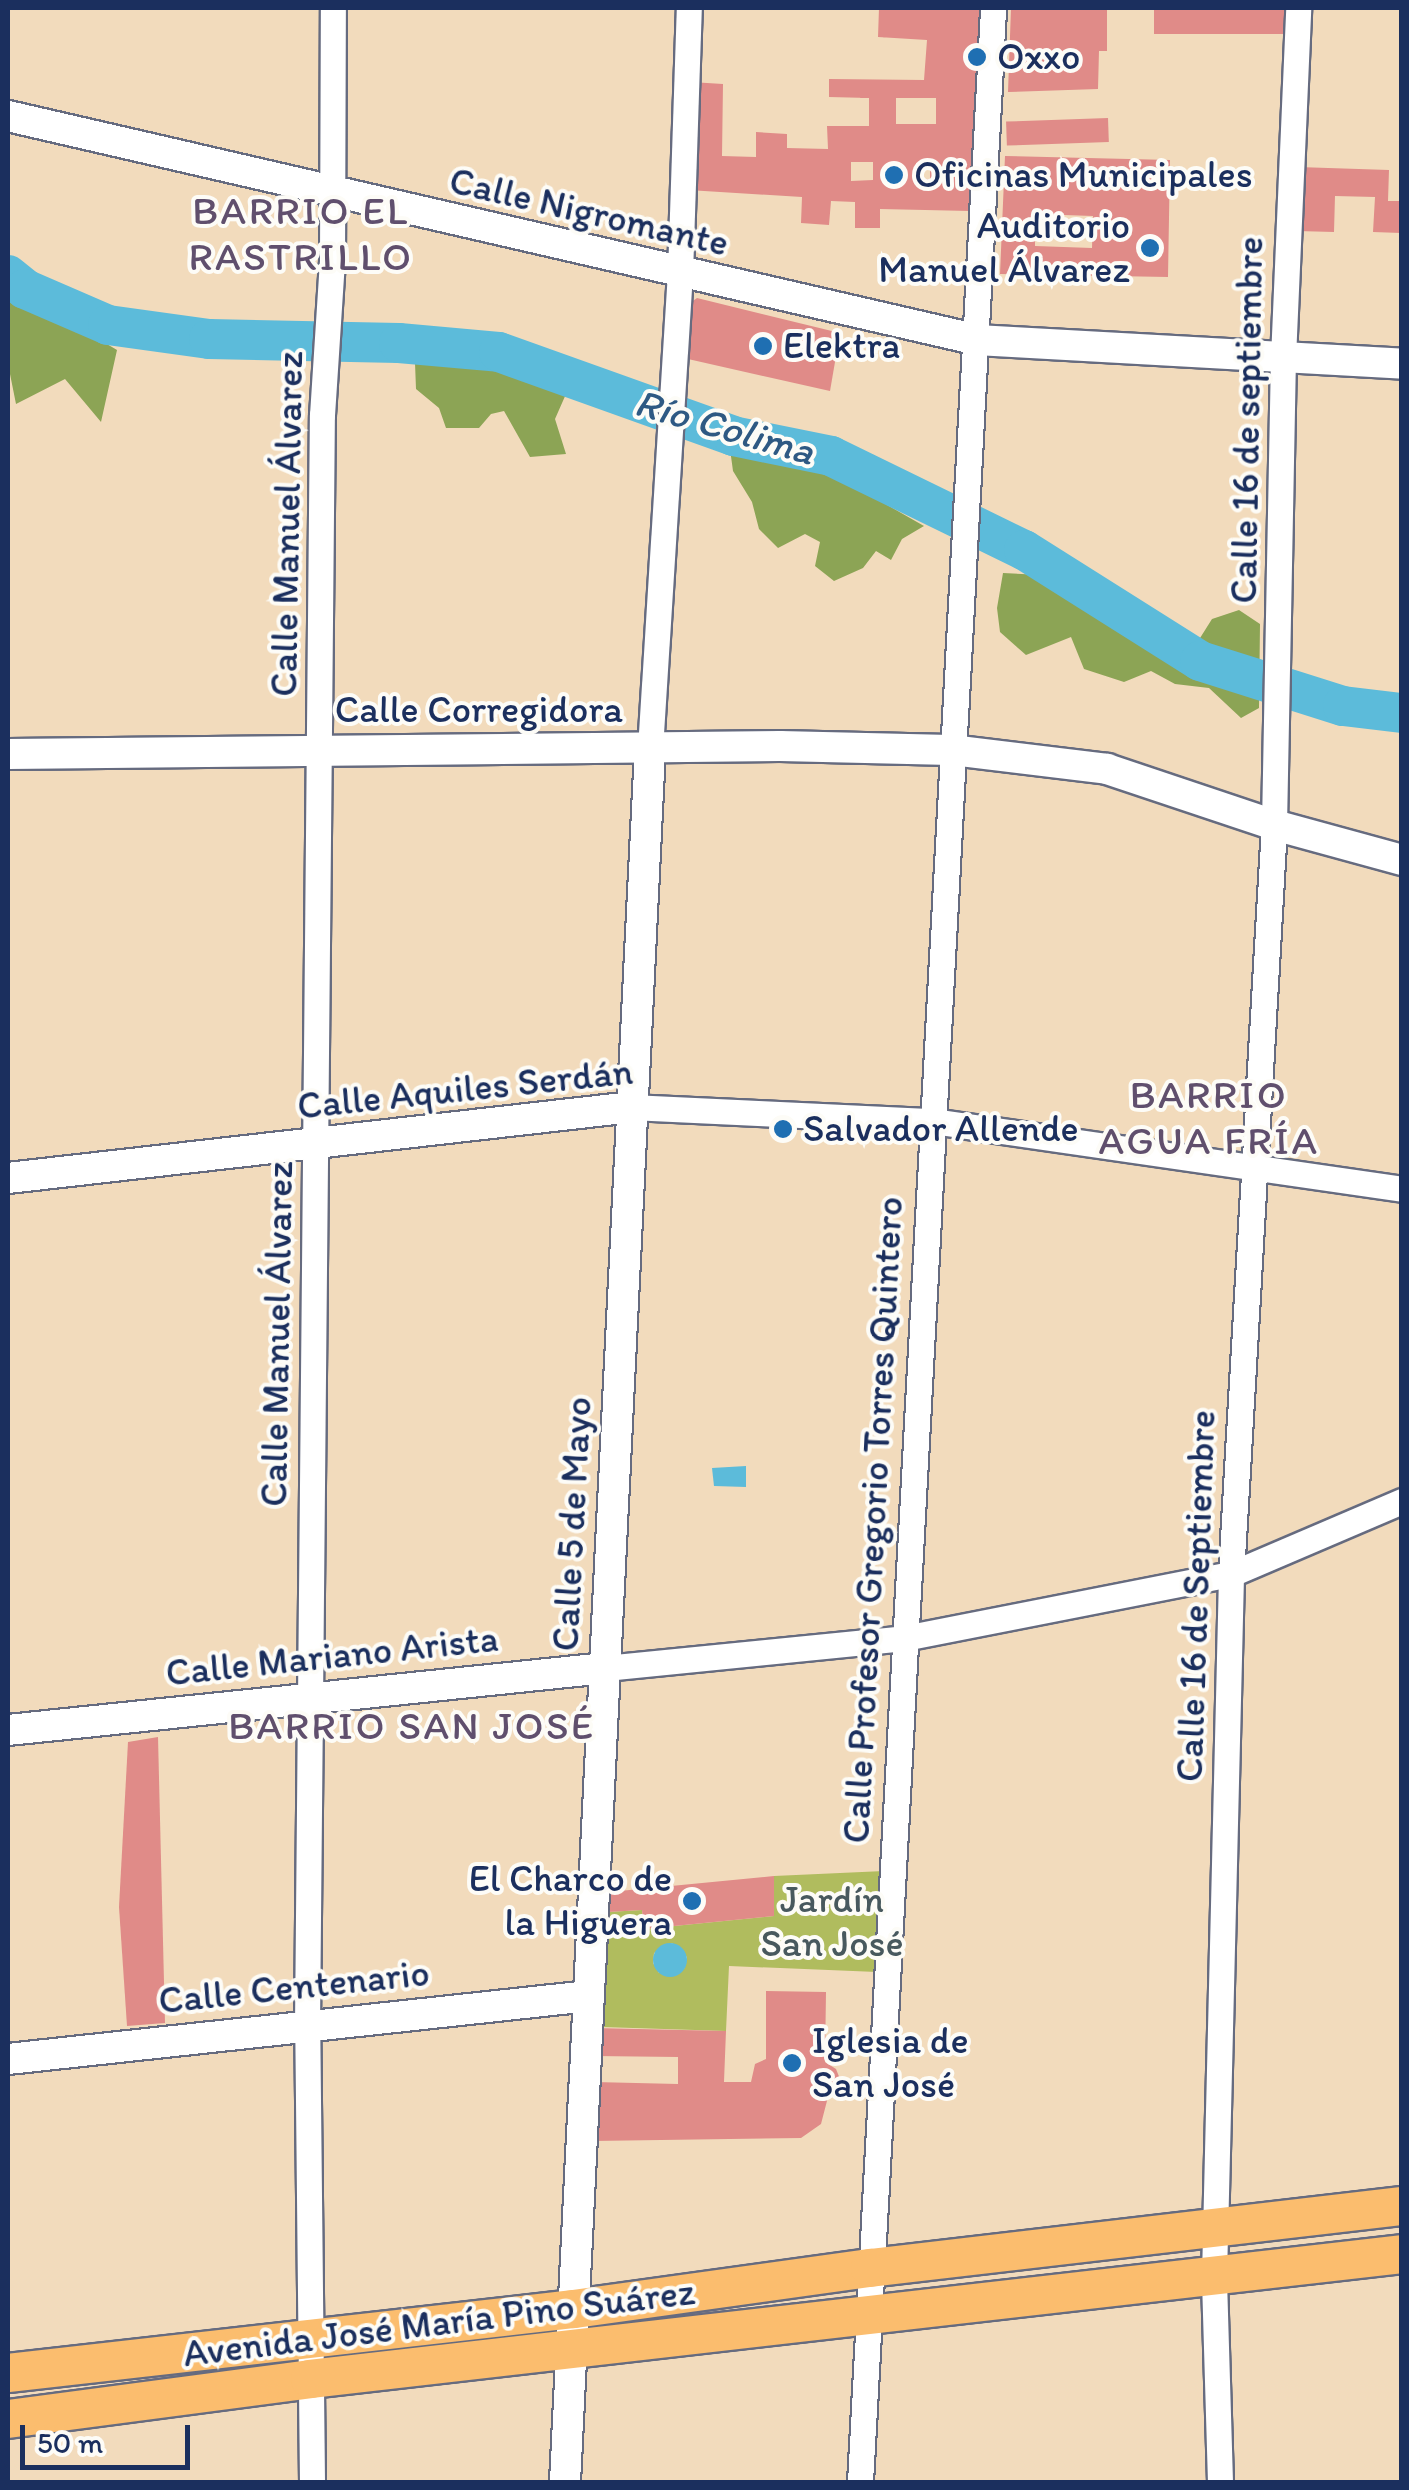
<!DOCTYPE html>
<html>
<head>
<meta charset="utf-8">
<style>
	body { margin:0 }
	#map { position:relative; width:1409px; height:2490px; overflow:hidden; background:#f2dbbc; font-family:Itim,sans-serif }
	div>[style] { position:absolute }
	.green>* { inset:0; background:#b0bc5e }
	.forest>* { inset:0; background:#8ca455 }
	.water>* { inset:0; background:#5cbbda }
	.round { border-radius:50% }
	.river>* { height:40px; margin:-20px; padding:0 20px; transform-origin:20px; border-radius:20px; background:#5cbbda }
	.building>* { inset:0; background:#e08b88; transform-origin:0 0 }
	.roads { filter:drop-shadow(2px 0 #666b7f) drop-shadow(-2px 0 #666b7f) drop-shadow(0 2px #666b7f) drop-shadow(0 -2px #666b7f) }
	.minor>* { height:25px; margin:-12.5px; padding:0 12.5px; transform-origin:12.5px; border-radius:12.5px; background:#fff }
	.tertiary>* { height:30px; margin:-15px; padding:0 15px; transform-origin:15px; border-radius:15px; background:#fff }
	.primary>* { height:38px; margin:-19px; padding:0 19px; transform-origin:19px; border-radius:19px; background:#fbbd6e }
	.dots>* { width:28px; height:28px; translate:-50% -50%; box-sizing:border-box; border:5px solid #fdfcf7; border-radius:50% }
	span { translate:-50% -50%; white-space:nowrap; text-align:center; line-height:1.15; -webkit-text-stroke:8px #fdfcf7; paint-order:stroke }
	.poi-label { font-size:38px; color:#1b2f5e }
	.left { translate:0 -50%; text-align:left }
	.right { translate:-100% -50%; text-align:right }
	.street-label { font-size:38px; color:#1b2f5e }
	.park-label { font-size:38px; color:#48595e }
	.neighbourhood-label { font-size:40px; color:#604f6d; letter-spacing:2.5px }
	.water-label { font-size:40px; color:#2e5983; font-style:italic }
	.frame { position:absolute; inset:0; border:10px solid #1b2f5e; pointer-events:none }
	.scale { position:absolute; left:20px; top:2425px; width:170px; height:45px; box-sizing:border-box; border:5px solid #1b2f5e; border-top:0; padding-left:12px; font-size:30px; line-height:35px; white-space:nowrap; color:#1b2f5e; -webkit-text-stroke:8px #fdfcf7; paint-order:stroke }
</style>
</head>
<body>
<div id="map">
	<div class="green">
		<i style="clip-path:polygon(evenodd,884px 1871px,877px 1972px,729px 1966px,726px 2031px,602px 2027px,608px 1912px,642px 1910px,644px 1929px,774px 1916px,774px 1876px,884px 1871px,672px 1943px,687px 1957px,684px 1969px,659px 1973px,653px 1963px,654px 1953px,672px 1943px)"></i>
	</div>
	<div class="forest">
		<i style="clip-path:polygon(8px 285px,117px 350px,101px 422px,65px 379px,16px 404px,8px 364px)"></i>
		<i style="clip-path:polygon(495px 362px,566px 394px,555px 419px,566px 454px,530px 457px,504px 411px,491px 414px,479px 428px,446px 428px,439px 408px,416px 389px,415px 363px)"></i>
		<i style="clip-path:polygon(730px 449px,833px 474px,924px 526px,902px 539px,891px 560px,876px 551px,863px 568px,834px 581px,815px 566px,820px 542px,805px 534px,778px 548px,759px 529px,752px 502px,733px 471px)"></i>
		<i style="clip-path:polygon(1003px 573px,1044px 575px,1100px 589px,1136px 629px,1167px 628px,1195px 646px,1212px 619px,1239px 610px,1260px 624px,1259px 708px,1241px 718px,1209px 688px,1175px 684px,1151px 671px,1124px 682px,1084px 669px,1071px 637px,1026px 655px,1000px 632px,997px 608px)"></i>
	</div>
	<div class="water">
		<i style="clip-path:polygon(746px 1466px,746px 1487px,714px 1486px,712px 1468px)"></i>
		<i class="round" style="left:653px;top:1943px;width:34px;height:34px"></i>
	</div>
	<div class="river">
		<i style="left:8px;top:275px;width:22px;rotate:39deg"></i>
		<i style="left:25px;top:289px;width:90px;rotate:23.4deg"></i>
		<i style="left:108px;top:325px;width:102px;rotate:7.9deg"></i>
		<i style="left:209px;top:339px;width:190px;rotate:1.2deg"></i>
		<i style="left:399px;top:343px;width:100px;rotate:5.1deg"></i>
		<i style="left:499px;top:352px;width:249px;rotate:19.7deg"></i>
		<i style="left:733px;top:436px;width:100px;rotate:11.5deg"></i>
		<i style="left:831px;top:456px;width:215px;rotate:26deg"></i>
		<i style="left:1024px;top:550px;width:208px;rotate:32.2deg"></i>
		<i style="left:1200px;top:661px;width:150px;rotate:17.5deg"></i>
		<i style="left:1343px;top:706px;width:59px;rotate:6.8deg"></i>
	</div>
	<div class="building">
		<i style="clip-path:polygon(evenodd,879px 8px,985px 8px,970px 211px,880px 209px,880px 228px,855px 228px,855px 202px,831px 201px,829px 225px,801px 223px,802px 197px,688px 190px,691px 82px,723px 84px,722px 156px,756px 157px,756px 132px,787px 134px,787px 148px,828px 149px,827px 126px,869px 126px,869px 98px,829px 97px,829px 79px,924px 80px,927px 40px,878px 37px,879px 8px,896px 98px,936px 98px,936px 124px,896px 124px,896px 98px,879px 8px,851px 162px,873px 162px,873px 180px,851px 181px,851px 162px,879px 8px,916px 163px,930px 164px,930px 179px,916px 179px,916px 163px)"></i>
		<i style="clip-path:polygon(1011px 8px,1107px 8px,1107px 51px,1099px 51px,1098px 89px,1008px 92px)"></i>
		<i style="left:1154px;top:8px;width:136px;height:26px"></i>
		<i style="left:1108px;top:118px;width:24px;height:102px;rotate:88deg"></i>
		<i style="clip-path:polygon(evenodd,1005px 156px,1170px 160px,1168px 277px,1000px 274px,1005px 156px,1035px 214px,1093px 216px,1092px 248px,1035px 246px,1035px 214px)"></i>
		<i style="clip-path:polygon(1298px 167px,1389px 170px,1388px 201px,1402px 201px,1401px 233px,1373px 232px,1375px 197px,1335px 196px,1334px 232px,1297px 231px)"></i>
		<i style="clip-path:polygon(697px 298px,840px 333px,830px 391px,688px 359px,690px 303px)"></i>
		<i style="clip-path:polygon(158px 1737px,165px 2023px,127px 2026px,119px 1907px,128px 1742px)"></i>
		<i style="clip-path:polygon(774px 1876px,774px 1916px,644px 1929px,642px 1910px,608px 1912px,609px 1892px)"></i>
		<i style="clip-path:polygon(766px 1991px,826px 1992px,825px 2062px,836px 2069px,840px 2079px,828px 2097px,821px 2124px,801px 2138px,592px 2141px,594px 2082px,678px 2084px,678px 2057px,594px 2056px,594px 2028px,726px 2031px,724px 2082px,751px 2082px,755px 2064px,766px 2059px)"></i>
	</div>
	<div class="roads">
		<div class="minor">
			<i style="left:650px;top:749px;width:476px;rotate:-86.4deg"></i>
			<i style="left:680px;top:274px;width:266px;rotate:-88.1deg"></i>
			<i style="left:632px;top:1107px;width:300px;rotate:2.7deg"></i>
			<i style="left:932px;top:1121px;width:475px;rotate:8.2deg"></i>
			<i style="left:605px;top:1668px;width:301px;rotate:-5.7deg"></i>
			<i style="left:904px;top:1638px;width:333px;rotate:-11.1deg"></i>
			<i style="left:1231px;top:1574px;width:186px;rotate:-23.1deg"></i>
			<i style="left:312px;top:2482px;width:456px;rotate:-90.6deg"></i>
			<i style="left:307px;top:2026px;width:1611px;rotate:-89.47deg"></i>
			<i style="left:322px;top:415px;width:153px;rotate:-86.3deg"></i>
			<i style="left:332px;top:262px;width:254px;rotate:-89.8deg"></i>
			<i style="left:860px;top:2482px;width:2478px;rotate:-86.92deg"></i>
			<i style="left:1220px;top:2482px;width:206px;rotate:-91.7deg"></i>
			<i style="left:1214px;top:2276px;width:702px;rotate:-88.61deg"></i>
			<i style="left:1231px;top:1574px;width:750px;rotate:-86.71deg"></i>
			<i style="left:1274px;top:825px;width:467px;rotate:-88.9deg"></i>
			<i style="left:1283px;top:358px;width:350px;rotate:-87.5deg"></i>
		</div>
		<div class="tertiary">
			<i style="left:8px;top:116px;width:996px;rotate:13deg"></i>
			<i style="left:978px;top:340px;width:425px;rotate:3.2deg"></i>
			<i style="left:8px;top:754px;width:772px;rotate:-0.59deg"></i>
			<i style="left:780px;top:746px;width:171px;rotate:1.3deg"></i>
			<i style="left:951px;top:750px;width:157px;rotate:6.9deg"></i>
			<i style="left:1107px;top:769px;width:176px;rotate:18.5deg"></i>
			<i style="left:1274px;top:825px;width:133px;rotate:15.3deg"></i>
			<i style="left:8px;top:1178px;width:628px;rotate:-6.49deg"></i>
			<i style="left:8px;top:1730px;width:600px;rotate:-5.93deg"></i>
			<i style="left:8px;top:2059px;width:584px;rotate:-6.19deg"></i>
			<i style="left:565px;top:2482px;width:1735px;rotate:-87.19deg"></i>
		</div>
		<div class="primary">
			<i style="left:8px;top:2373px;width:570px;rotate:-6.45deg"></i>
			<i style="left:574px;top:2309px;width:299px;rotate:-7.9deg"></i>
			<i style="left:870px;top:2268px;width:536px;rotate:-6.65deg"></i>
			<i style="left:8px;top:2419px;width:305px;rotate:-7.5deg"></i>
			<i style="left:310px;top:2379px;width:1099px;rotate:-6.53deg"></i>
		</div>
	</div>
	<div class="dots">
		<i style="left:977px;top:57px;background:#1f6fb2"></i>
		<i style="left:894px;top:175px;background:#1f6fb2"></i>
		<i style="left:1150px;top:248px;background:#1f6fb2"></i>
		<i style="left:763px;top:346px;background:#1f6fb2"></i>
		<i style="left:783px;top:1129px;background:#1f6fb2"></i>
		<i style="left:692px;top:1901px;background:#1f6fb2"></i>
		<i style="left:792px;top:2063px;background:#1f6fb2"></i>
	</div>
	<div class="poi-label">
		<span class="left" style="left:997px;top:57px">Oxxo</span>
		<span class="left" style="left:914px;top:175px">Oficinas Municipales</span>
		<span class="right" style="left:1130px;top:248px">Auditorio<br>Manuel Álvarez</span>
		<span class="left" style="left:783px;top:346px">Elektra</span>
		<span class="left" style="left:803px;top:1129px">Salvador Allende</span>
		<span class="right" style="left:672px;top:1901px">El Charco de<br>la Higuera</span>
		<span class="left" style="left:812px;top:2063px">Iglesia de<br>San José</span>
	</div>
	<div class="street-label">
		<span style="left:589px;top:212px;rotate:13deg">Calle Nigromante</span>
		<span style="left:1247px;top:420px;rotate:-89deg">Calle 16 de septiembre</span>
		<span style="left:287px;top:524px;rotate:-89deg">Calle Manuel Álvarez</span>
		<span style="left:479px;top:710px">Calle Corregidora</span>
		<span style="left:465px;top:1089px;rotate:-6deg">Calle Aquiles Serdán</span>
		<span style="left:277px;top:1334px;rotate:-89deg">Calle Manuel Álvarez</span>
		<span style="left:873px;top:1520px;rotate:-87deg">Calle Profesor Gregorio Torres Quintero</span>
		<span style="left:572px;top:1524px;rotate:-87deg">Calle 5 de Mayo</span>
		<span style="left:1196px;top:1596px;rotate:-88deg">Calle 16 de Septiembre</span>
		<span style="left:332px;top:1656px;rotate:-6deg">Calle Mariano Arista</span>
		<span style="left:294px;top:1987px;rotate:-6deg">Calle Centenario</span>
		<span style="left:439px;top:2323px;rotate:-7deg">Avenida José María Pino Suárez</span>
	</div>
	<div class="park-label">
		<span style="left:832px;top:1922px">Jardín<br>San José</span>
	</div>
	<div class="neighbourhood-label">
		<span style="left:301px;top:233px">BARRIO EL<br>RASTRILLO</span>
		<span style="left:1209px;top:1117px">BARRIO<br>AGUA FRÍA</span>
		<span style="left:412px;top:1725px">BARRIO SAN JOSÉ</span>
	</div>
	<div class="water-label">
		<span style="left:725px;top:426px;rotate:16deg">Río Colima</span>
	</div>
	<div class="frame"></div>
	<div class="scale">50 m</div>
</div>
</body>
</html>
